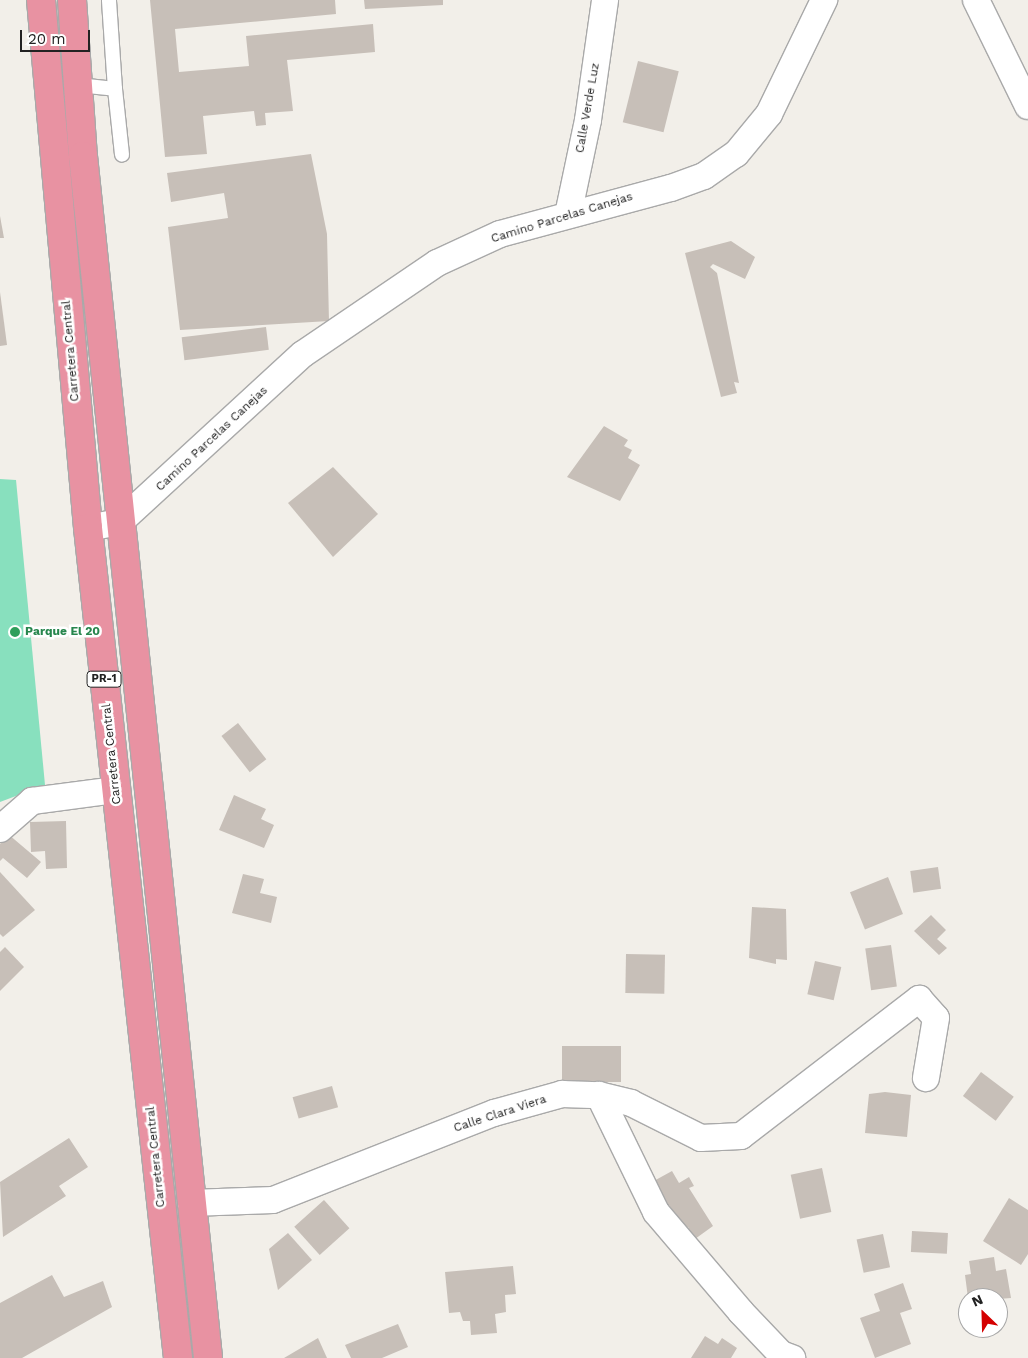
<!DOCTYPE html>
<html>
<head>
<meta charset="utf-8">
<style>
	body { margin:0 }
	#map { position:relative; width:1028px; height:1358px; overflow:hidden; background:#f2efe9; font-family:"Work Sans",sans-serif }
	div>[style] { position:absolute }
	.pitch>* { inset:0; background:#88e0be }
	.building>* { inset:0; background:#c7bfb8; transform-origin:0 0 }
	.roads { filter:drop-shadow(1px 0 #a9a9a9) drop-shadow(-1px 0 #a9a9a9) drop-shadow(0 1px #a9a9a9) drop-shadow(0 -1px #a9a9a9) }
	.lane>* { height:14px; margin:-7px; padding:0 7px; transform-origin:7px; border-radius:7px; background:#fff }
	.street>* { height:26px; margin:-13px; padding:0 13px; transform-origin:13px; border-radius:13px; background:#fff }
	.highway>* { height:28px; margin:-14px; padding:0 14px; transform-origin:14px; border-radius:14px; background:#e892a2 }
	.dots>* { width:14px; height:14px; translate:-50% -50%; box-sizing:border-box; border:2px solid #fff; border-radius:50% }
	span { translate:-50% -50%; white-space:nowrap; text-align:center; line-height:1.15; -webkit-text-stroke:5px #fff; paint-order:stroke }
	.shield-label span { padding:1px 4px; background:#fff; border:1px solid; border-radius:4px; -webkit-text-stroke-width:0 }
	.shield-label { font-size:11px; color:#222; font-weight:700 }
	.street-label { font-size:12px; color:#222 }
	.leisure-label { font-size:12px; color:#27864d; font-weight:700 }
	.left { translate:0 -50%; text-align:left }
	.north { position:absolute; left:958px; top:1288px; width:50px; height:50px; box-sizing:border-box; background:#fff; border:1px solid #a7a7a7; border-radius:50%; rotate:336deg; font-size:14px; font-weight:700; line-height:20px; text-align:center; color:#222 }
	.north::after { content:''; display:block; margin:auto; width:18px; height:22px; background:#d40000; clip-path:polygon(50% 0,100% 100%,50% 72%,0 100%) }
	.scale { position:absolute; left:20px; top:30px; width:70px; height:22px; box-sizing:border-box; border:2px solid #222; border-top:0; padding-left:6px; font-size:15px; line-height:18px; white-space:nowrap; color:#222; -webkit-text-stroke:4px #fff; paint-order:stroke }
</style>
</head>
<body>
<div id="map">
	<div class="pitch">
		<i style="clip-path:polygon(0 479px,16px 480px,45px 785px,0 802px)"></i>
	</div>
	<div class="building">
		<i style="clip-path:polygon(150px 0,335px 0,336px 14px,175px 29px,179px 72px,249px 66px,246px 36px,373px 24px,375px 52px,287px 60px,293px 111px,265px 113px,266px 125px,256px 126px,254px 111px,203px 116px,207px 154px,165px 157px)"></i>
		<i style="clip-path:polygon(364px 0,443px 0,443px 5px,365px 9px)"></i>
		<i style="left:638px;top:61px;width:42px;height:63px;rotate:14deg"></i>
		<i style="clip-path:polygon(311px 154px,327px 234px,329px 321px,180px 330px,168px 227px,228px 218px,224px 193px,171px 202px,167px 173px)"></i>
		<i style="clip-path:polygon(0 216px,4px 238px,0 238px)"></i>
		<i style="clip-path:polygon(731px 241px,755px 257px,745px 279px,713px 264px,710px 267px,717px 273px,739px 383px,734px 382px,737px 393px,721px 397px,685px 253px)"></i>
		<i style="clip-path:polygon(0 292px,7px 345px,0 346px)"></i>
		<i style="left:266px;top:327px;width:23px;height:85px;rotate:83deg"></i>
		<i style="clip-path:polygon(604px 426px,628px 440px,624px 446px,632px 450px,628px 458px,640px 465px,620px 501px,567px 477px)"></i>
		<i style="clip-path:polygon(333px 467px,378px 514px,333px 557px,288px 503px)"></i>
		<i style="left:238px;top:723px;width:46px;height:21px;rotate:52deg"></i>
		<i style="clip-path:polygon(234px 795px,266px 809px,261px 819px,274px 825px,264px 848px,219px 830px)"></i>
		<i style="clip-path:polygon(66px 821px,67px 868px,46px 869px,45px 851px,31px 852px,30px 822px)"></i>
		<i style="clip-path:polygon(8px 834px,41px 862px,27px 878px,3px 858px,0 861px,0 844px)"></i>
		<i style="left:938px;top:867px;width:22px;height:28px;rotate:82deg"></i>
		<i style="clip-path:polygon(0 872px,35px 910px,3px 937px,0 934px)"></i>
		<i style="clip-path:polygon(243px 874px,264px 879px,260px 893px,277px 897px,271px 923px,232px 913px)"></i>
		<i style="left:888px;top:877px;width:40px;height:41px;rotate:68deg"></i>
		<i style="clip-path:polygon(752px 907px,786px 909px,787px 960px,776px 959px,776px 964px,749px 958px)"></i>
		<i style="clip-path:polygon(931px 915px,946px 930px,937px 939px,947px 948px,939px 955px,914px 931px)"></i>
		<i style="left:891px;top:945px;width:42px;height:26px;rotate:82deg"></i>
		<i style="clip-path:polygon(5px 947px,24px 967px,0 991px,0 952px)"></i>
		<i style="left:626px;top:954px;width:39px;height:39px;rotate:1deg"></i>
		<i style="left:815px;top:961px;width:27px;height:34px;rotate:13deg"></i>
		<i style="left:562px;top:1046px;width:59px;height:36px"></i>
		<i style="left:981px;top:1072px;width:41px;height:30px;rotate:37deg"></i>
		<i style="left:332px;top:1086px;width:22px;height:41px;rotate:74deg"></i>
		<i style="clip-path:polygon(885px 1092px,911px 1095px,907px 1137px,865px 1133px,869px 1094px)"></i>
		<i style="clip-path:polygon(69px 1138px,88px 1167px,59px 1186px,66px 1196px,3px 1237px,0 1182px)"></i>
		<i style="left:822px;top:1168px;width:45px;height:32px;rotate:78deg"></i>
		<i style="clip-path:polygon(672px 1171px,679px 1183px,689px 1177px,694px 1186px,689px 1188px,713px 1226px,695px 1239px,688px 1227px,682px 1230px,669px 1205px,665px 1208px,652px 1182px)"></i>
		<i style="clip-path:polygon(1009px 1198px,1028px 1210px,1028px 1254px,1021px 1265px,983px 1241px)"></i>
		<i style="left:324px;top:1200px;width:38px;height:40px;rotate:48deg"></i>
		<i style="left:912px;top:1231px;width:36px;height:21px;rotate:3deg"></i>
		<i style="clip-path:polygon(288px 1233px,312px 1260px,278px 1290px,269px 1249px)"></i>
		<i style="left:883px;top:1234px;width:34px;height:27px;rotate:78deg"></i>
		<i style="clip-path:polygon(994px 1257px,996px 1271px,1006px 1269px,1011px 1298px,998px 1299px,997px 1294px,968px 1298px,965px 1275px,971px 1274px,969px 1261px)"></i>
		<i style="clip-path:polygon(513px 1266px,516px 1294px,505px 1295px,506px 1312px,495px 1314px,497px 1333px,471px 1335px,470px 1321px,463px 1321px,460px 1312px,449px 1313px,445px 1272px)"></i>
		<i style="clip-path:polygon(52px 1275px,64px 1297px,103px 1281px,112px 1307px,22px 1358px,0 1358px,0 1303px)"></i>
		<i style="clip-path:polygon(903px 1283px,912px 1309px,900px 1313px,911px 1344px,875px 1358px,860px 1318px,880px 1311px,874px 1294px)"></i>
		<i style="clip-path:polygon(398px 1324px,408px 1347px,382px 1358px,351px 1358px,345px 1345px)"></i>
		<i style="clip-path:polygon(705px 1336px,718px 1344px,722px 1338px,737px 1348px,731px 1358px,691px 1358px)"></i>
		<i style="clip-path:polygon(318px 1338px,327px 1358px,284px 1358px)"></i>
	</div>
	<div class="roads">
		<div class="lane">
			<i style="left:78px;top:85px;width:37px;rotate:6deg"></i>
			<i style="left:115px;top:89px;width:89px;rotate:-93.9deg"></i>
			<i style="left:115px;top:89px;width:66px;rotate:83.9deg"></i>
		</div>
		<div class="street">
			<i style="left:976px;top:0;width:118px;rotate:63.9deg"></i>
			<i style="left:568px;top:215px;width:97px;rotate:-78.1deg"></i>
			<i style="left:588px;top:120px;width:121px;rotate:-81.9deg"></i>
			<i style="left:88px;top:528px;width:33px;rotate:-11deg"></i>
			<i style="left:120px;top:522px;width:248px;rotate:-42.6deg"></i>
			<i style="left:303px;top:354px;width:162px;rotate:-34.2deg"></i>
			<i style="left:437px;top:263px;width:69px;rotate:-24.7deg"></i>
			<i style="left:500px;top:234px;width:177px;rotate:-15.1deg"></i>
			<i style="left:671px;top:188px;width:35px;rotate:-20deg"></i>
			<i style="left:704px;top:176px;width:39px;rotate:-35deg"></i>
			<i style="left:736px;top:154px;width:52px;rotate:-50.5deg"></i>
			<i style="left:769px;top:114px;width:127px;rotate:-64.2deg"></i>
			<i style="left:0;top:829px;width:43px;rotate:-41.2deg"></i>
			<i style="left:32px;top:801px;width:85px;rotate:-7.5deg"></i>
			<i style="left:599px;top:1095px;width:130px;rotate:64deg"></i>
			<i style="left:656px;top:1212px;width:131px;rotate:49.6deg"></i>
			<i style="left:741px;top:1312px;width:58px;rotate:46.4deg"></i>
			<i style="left:781px;top:1354px;width:12px;rotate:20deg"></i>
			<i style="left:191px;top:1203px;width:82px;rotate:-2.1deg"></i>
			<i style="left:273px;top:1200px;width:238px;rotate:-21.5deg"></i>
			<i style="left:494px;top:1113px;width:71px;rotate:-15.6deg"></i>
			<i style="left:562px;top:1094px;width:37px;rotate:2deg"></i>
			<i style="left:599px;top:1095px;width:33px;rotate:14deg"></i>
			<i style="left:631px;top:1103px;width:78px;rotate:26.6deg"></i>
			<i style="left:701px;top:1138px;width:40px;rotate:-2.9deg"></i>
			<i style="left:741px;top:1136px;width:225px;rotate:-37.6deg"></i>
			<i style="left:919px;top:999px;width:25px;rotate:48deg"></i>
			<i style="left:936px;top:1018px;width:61px;rotate:99.5deg"></i>
		</div>
		<div class="highway">
			<i style="left:41px;top:0;width:530px;rotate:84.91deg"></i>
			<i style="left:88px;top:528px;width:835px;rotate:83.81deg"></i>
			<i style="left:72px;top:0;width:156px;rotate:86deg"></i>
			<i style="left:83px;top:156px;width:1208px;rotate:84.06deg"></i>
		</div>
	</div>
	<div class="dots">
		<i style="left:15px;top:632px;background:#2e9e5b"></i>
	</div>
	<div class="shield-label">
		<span style="left:104px;top:679px">PR-1</span>
	</div>
	<div class="street-label">
		<span style="left:588px;top:108px;rotate:-80deg">Calle Verde Luz</span>
		<span style="left:562px;top:218px;rotate:-17deg">Camino Parcelas Canejas</span>
		<span style="left:71px;top:351px;rotate:-95deg">Carretera Central</span>
		<span style="left:212px;top:439px;rotate:-43deg">Camino Parcelas Canejas</span>
		<span style="left:112px;top:754px;rotate:-96deg">Carretera Central</span>
		<span style="left:500px;top:1114px;rotate:-18deg">Calle Clara Viera</span>
		<span style="left:156px;top:1157px;rotate:-96deg">Carretera Central</span>
	</div>
	<div class="leisure-label">
		<span class="left" style="left:25px;top:632px">Parque El 20</span>
	</div>
	<div class="north">N</div>
	<div class="scale">20 m</div>
</div>
</body>
</html>
